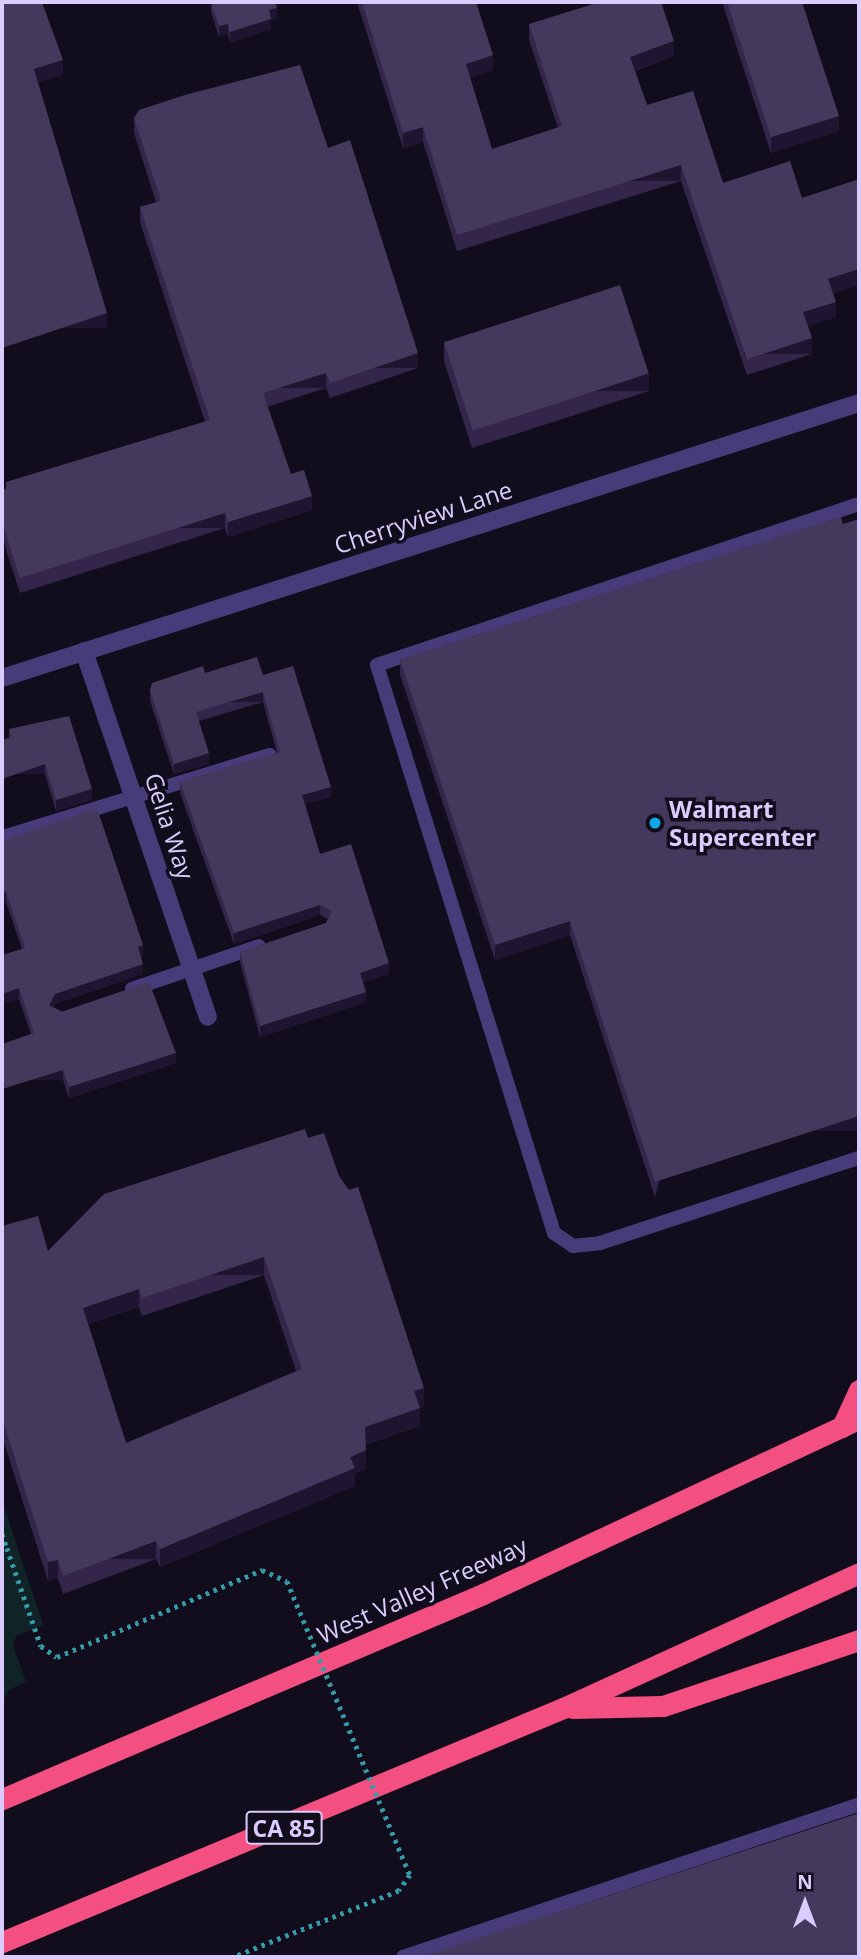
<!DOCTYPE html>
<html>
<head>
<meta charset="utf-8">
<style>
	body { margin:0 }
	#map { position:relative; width:861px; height:1959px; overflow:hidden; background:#120d1d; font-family:"Open Sans",sans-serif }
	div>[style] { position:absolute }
	.green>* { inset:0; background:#102326 }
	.path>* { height:4.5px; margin-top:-2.25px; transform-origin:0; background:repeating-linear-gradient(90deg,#349aa7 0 3.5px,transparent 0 8.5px) }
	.service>* { height:14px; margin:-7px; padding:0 7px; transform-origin:7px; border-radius:7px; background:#483b79 }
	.minor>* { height:18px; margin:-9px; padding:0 9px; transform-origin:9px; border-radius:9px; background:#483b79 }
	.motorway>* { height:21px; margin:-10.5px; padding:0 10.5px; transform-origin:10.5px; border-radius:10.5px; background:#f44f81 }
	.path-bridge>* { height:4.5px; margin-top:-2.25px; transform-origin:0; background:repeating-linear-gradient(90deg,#349aa7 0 3.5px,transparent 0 8.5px) }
	.wall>* { inset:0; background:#34264a }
	.shaded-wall>* { inset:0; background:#1f1530; transform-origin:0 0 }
	.building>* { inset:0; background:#45385d; transform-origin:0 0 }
	.dots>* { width:19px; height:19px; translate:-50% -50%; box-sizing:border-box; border:4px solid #120d1d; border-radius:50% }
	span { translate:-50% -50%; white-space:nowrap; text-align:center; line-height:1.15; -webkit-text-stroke:7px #120d1d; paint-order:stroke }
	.shield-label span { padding:2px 5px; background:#120d1d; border:2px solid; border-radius:5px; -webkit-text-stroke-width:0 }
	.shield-label { font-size:23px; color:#daccfc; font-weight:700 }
	.street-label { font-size:24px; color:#daccfc }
	.poi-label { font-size:24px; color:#daccfc; font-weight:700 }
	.left { translate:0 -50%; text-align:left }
	.frame { position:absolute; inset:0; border:4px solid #daccfc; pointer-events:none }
	.north { position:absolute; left:770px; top:1868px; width:70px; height:70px; -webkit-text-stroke:5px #120d1d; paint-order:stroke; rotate:0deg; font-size:19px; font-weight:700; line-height:28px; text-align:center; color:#daccfc }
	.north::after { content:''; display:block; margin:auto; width:24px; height:32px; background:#daccfc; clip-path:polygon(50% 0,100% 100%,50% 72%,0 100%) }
</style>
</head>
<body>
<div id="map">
	<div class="green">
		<i style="clip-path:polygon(2px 1500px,43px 1625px,16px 1636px,13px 1645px,26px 1682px,9px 1690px,2px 1703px)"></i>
	</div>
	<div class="path">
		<i style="left:2px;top:1534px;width:15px;rotate:70deg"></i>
	</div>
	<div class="service">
		<i style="left:859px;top:504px;width:508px;rotate:161.53deg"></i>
		<i style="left:377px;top:665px;width:595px;rotate:72.69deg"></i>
		<i style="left:554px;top:1233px;width:23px;rotate:34deg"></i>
		<i style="left:573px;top:1246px;width:27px;rotate:-6deg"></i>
		<i style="left:600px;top:1243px;width:273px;rotate:-18.2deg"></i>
		<i style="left:3px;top:837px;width:279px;rotate:-17.1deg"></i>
		<i style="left:132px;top:989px;width:134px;rotate:-18.7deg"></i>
		<i style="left:403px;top:1957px;width:481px;rotate:-18.5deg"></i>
	</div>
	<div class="minor">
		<i style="left:84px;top:651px;width:386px;rotate:71.3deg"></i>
		<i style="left:2px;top:678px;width:900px;rotate:-17.79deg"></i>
	</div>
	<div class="motorway">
		<i style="left:842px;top:1427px;width:41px;rotate:-65.3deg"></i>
		<i style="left:572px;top:1708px;width:91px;rotate:-1.3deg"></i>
		<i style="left:663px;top:1706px;width:207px;rotate:-18.6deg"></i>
		<i style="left:2px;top:1799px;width:523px;rotate:-23.08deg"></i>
		<i style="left:483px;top:1594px;width:415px;rotate:-25deg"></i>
		<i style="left:2px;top:1942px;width:608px;rotate:-22.64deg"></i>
		<i style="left:563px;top:1708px;width:325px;rotate:-24.5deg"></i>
	</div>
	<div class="path-bridge">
		<i style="left:7px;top:1548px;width:104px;rotate:70.9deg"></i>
		<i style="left:41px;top:1646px;width:19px;rotate:35deg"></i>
		<i style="left:57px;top:1657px;width:223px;rotate:-23deg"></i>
		<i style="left:262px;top:1570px;width:27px;rotate:24deg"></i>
		<i style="left:287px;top:1581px;width:319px;rotate:67.3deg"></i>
		<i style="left:410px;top:1875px;width:19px;rotate:125deg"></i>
		<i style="left:399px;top:1891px;width:178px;rotate:158.2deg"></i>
	</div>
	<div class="wall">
		<i style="clip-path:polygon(211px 2px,277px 18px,271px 20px,271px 29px,230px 43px,228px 34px,219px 37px,211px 12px)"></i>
		<i style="clip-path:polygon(357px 2px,476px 2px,493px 70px,470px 78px,492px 149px,558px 128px,529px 40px,529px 24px,674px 56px,635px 71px,647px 105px,833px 293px,836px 317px,808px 326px,812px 354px,747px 375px,681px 181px,457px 251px,423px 142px,403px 148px)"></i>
		<i style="clip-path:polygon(722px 2px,802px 2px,839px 131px,771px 153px)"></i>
		<i style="clip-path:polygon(134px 118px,328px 148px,418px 368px,330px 398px,326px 388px,267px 407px,291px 474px,312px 510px,228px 537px,225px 528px,20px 593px,3px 540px,2px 540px,2px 490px,205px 422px,140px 222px,140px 207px,156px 202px,134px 133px)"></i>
		<i style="clip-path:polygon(444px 343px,649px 391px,472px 448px,444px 361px)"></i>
		<i style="clip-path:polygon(841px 517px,655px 1197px,570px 935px,495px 960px,400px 675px,400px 660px)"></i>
		<i style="clip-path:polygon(205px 673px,263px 675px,331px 797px,305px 804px,320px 854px,389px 974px,363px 982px,366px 1002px,260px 1037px,240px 962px,240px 952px,326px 923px,328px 919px,320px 915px,234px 944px,180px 793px,180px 782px,277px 753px,263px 702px,199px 721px,209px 764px,174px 774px,150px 701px,150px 690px)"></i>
		<i style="clip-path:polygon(9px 729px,92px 800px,56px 811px,45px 774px,9px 737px)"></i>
		<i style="clip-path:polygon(2px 841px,143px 956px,141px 956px,143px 974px,55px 1004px,53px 1007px,176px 1063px,69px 1098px,63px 1080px,31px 1034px,19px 999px,2px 1004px,22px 949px,6px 902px,2px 903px)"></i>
		<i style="clip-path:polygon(evenodd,308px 1138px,339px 1176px,424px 1406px,420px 1408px,420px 1426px,365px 1445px,366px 1469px,355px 1473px,355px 1486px,160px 1567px,156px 1559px,63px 1594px,58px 1578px,48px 1581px,2px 1436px,2px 1226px,48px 1251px,308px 1138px,264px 1275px,296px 1371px,126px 1443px,88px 1324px,139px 1307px,142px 1316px,264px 1275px)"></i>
	</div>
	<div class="shaded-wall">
		<i style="clip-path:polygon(277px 8px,277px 18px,271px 20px,271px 29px,230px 43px,230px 32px,269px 10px)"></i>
		<i style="clip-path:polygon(228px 24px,228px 34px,219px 37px,219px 26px)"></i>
		<i style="clip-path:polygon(674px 41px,674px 56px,630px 72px,630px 57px)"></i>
		<i style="clip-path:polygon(493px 55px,493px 70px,466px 80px,466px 64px)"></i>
		<i style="clip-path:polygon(63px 60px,63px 75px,34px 84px,34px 69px)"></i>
		<i style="clip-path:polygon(839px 116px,839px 131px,771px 153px,771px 137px)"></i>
		<i style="clip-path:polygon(423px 127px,423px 142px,403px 148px,403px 133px)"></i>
		<i style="left:681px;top:165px;width:16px;height:235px;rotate:90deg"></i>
		<i style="clip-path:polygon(859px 269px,859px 285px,828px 295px,828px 279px)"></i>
		<i style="clip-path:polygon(836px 302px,836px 317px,803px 328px,803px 312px)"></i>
		<i style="left:107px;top:313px;width:15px;height:111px;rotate:90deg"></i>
		<i style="left:812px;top:338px;width:16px;height:68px;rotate:90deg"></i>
		<i style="left:418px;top:353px;width:15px;height:93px;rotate:90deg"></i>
		<i style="left:326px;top:373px;width:15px;height:66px;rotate:90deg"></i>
		<i style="left:649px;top:373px;width:18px;height:186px;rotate:90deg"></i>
		<i style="clip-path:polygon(312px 496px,312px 510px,228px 537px,228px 522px)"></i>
		<i style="left:225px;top:513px;width:15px;height:215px;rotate:90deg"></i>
		<i style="left:2px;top:525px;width:1px;height:15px"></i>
		<i style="left:263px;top:692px;width:10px;height:70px;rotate:90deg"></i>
		<i style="clip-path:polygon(209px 753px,209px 764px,174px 774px,174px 764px)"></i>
		<i style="left:45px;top:764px;width:10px;height:46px;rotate:90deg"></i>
		<i style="clip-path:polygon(331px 787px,331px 797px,302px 805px,302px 795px)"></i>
		<i style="clip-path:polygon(92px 789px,92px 800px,56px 811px,56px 800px)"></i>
		<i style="clip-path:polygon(6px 892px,6px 902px,2px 903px,2px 893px)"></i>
		<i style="clip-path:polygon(320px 905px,320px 915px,234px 944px,234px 933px)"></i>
		<i style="clip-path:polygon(570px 921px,570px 935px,495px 960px,495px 945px)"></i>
		<i style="clip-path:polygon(143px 945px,143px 956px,138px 957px,138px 947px)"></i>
		<i style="clip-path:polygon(389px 963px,389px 974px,360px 983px,360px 973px)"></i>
		<i style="clip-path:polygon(143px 964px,143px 974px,55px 1004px,49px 1015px,49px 1005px,55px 994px)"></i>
		<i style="clip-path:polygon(19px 988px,19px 999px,2px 1004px,2px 994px)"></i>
		<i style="clip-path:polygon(366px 992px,366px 1002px,260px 1037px,260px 1026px)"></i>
		<i style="clip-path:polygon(176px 1053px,176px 1063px,69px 1098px,69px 1087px)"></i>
		<i style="left:63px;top:1070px;width:10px;height:64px;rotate:90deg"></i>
		<i style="left:859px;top:1116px;width:15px;height:214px;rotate:90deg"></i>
		<i style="left:264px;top:1257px;width:18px;height:129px;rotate:90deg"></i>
		<i style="clip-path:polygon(139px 1289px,139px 1307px,83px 1326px,83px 1308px)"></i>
		<i style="clip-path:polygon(424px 1388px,424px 1406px,420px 1408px,420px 1426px,365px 1445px,365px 1427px,414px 1391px)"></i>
		<i style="clip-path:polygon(366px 1450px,366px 1469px,355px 1473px,355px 1486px,160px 1567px,160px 1549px)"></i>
		<i style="left:156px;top:1541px;width:18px;height:99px;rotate:90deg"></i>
		<i style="clip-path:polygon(58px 1560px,58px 1578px,48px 1581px,48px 1562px)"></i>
	</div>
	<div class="building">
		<i style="clip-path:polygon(2px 2px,42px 2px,63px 60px,34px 69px,107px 313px,2px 348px)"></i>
		<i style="clip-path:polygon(211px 2px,275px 2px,277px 8px,269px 10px,271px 19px,230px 32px,228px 24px,219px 26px)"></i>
		<i style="clip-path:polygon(362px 2px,476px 2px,493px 55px,466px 64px,492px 149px,562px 126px,529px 24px,600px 2px,661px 2px,674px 41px,630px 57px,647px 105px,693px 91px,723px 183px,790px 161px,802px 198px,859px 179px,859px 269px,828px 279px,836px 302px,803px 312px,812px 338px,747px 359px,681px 165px,457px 235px,423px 127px,403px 133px)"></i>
		<i style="clip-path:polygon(727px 2px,802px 2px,839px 116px,771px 137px)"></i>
		<i style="clip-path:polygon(300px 65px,328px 148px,350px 140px,418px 353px,330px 383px,326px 373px,263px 393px,291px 474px,304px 470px,312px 496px,228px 522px,225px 513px,20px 578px,3px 525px,2px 525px,2px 490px,6px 489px,6px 482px,210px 420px,140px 207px,161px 201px,134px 118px,139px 110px,185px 95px)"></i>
		<i style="left:620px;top:285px;width:93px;height:185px;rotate:72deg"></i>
		<i style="clip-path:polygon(841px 517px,843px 524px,859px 519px,859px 1116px,655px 1182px,570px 921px,495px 945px,400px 660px)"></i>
		<i style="clip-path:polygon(257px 657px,263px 675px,293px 666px,331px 787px,302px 795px,320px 854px,351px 844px,389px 963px,360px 973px,366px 992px,260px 1026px,240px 952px,326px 923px,332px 911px,320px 905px,234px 933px,180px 782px,280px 752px,263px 692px,196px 712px,209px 753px,174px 764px,150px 690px,152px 683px,203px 666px,205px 673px)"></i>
		<i style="clip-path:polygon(69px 716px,92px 789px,56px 800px,45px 764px,2px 779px,2px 740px,11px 737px,9px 729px)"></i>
		<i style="clip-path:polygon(97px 808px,143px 945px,138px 947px,143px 964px,55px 994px,49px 1005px,61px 1012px,149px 982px,176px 1053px,69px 1087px,63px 1070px,2px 1089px,2px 1044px,34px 1033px,19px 988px,2px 994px,2px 955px,25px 948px,6px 892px,2px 893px,2px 841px)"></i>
		<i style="clip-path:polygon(evenodd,305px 1129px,308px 1138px,324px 1133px,339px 1176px,349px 1190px,358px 1187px,424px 1388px,414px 1391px,420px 1408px,365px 1427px,366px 1450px,350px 1457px,355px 1468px,160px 1549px,156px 1541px,63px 1576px,58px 1560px,48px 1562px,2px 1418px,2px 1226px,38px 1216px,48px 1251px,104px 1194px,305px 1129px,264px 1257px,302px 1369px,126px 1443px,83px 1308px,139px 1289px,142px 1298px,264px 1257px)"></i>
		<i style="clip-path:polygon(859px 1813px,859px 1957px,422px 1957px)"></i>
	</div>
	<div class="dots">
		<i style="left:655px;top:823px;background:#0eaae6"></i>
	</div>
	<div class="shield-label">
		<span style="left:284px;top:1828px">CA 85</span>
	</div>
	<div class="street-label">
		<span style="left:423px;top:517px;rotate:-18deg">Cherryview Lane</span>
		<span style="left:170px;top:826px;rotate:72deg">Gelia Way</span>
		<span style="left:422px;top:1590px;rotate:-24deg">West Valley Freeway</span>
	</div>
	<div class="poi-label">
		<span class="left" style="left:669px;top:823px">Walmart<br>Supercenter</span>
	</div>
	<div class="frame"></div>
	<div class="north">N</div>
</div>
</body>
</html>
